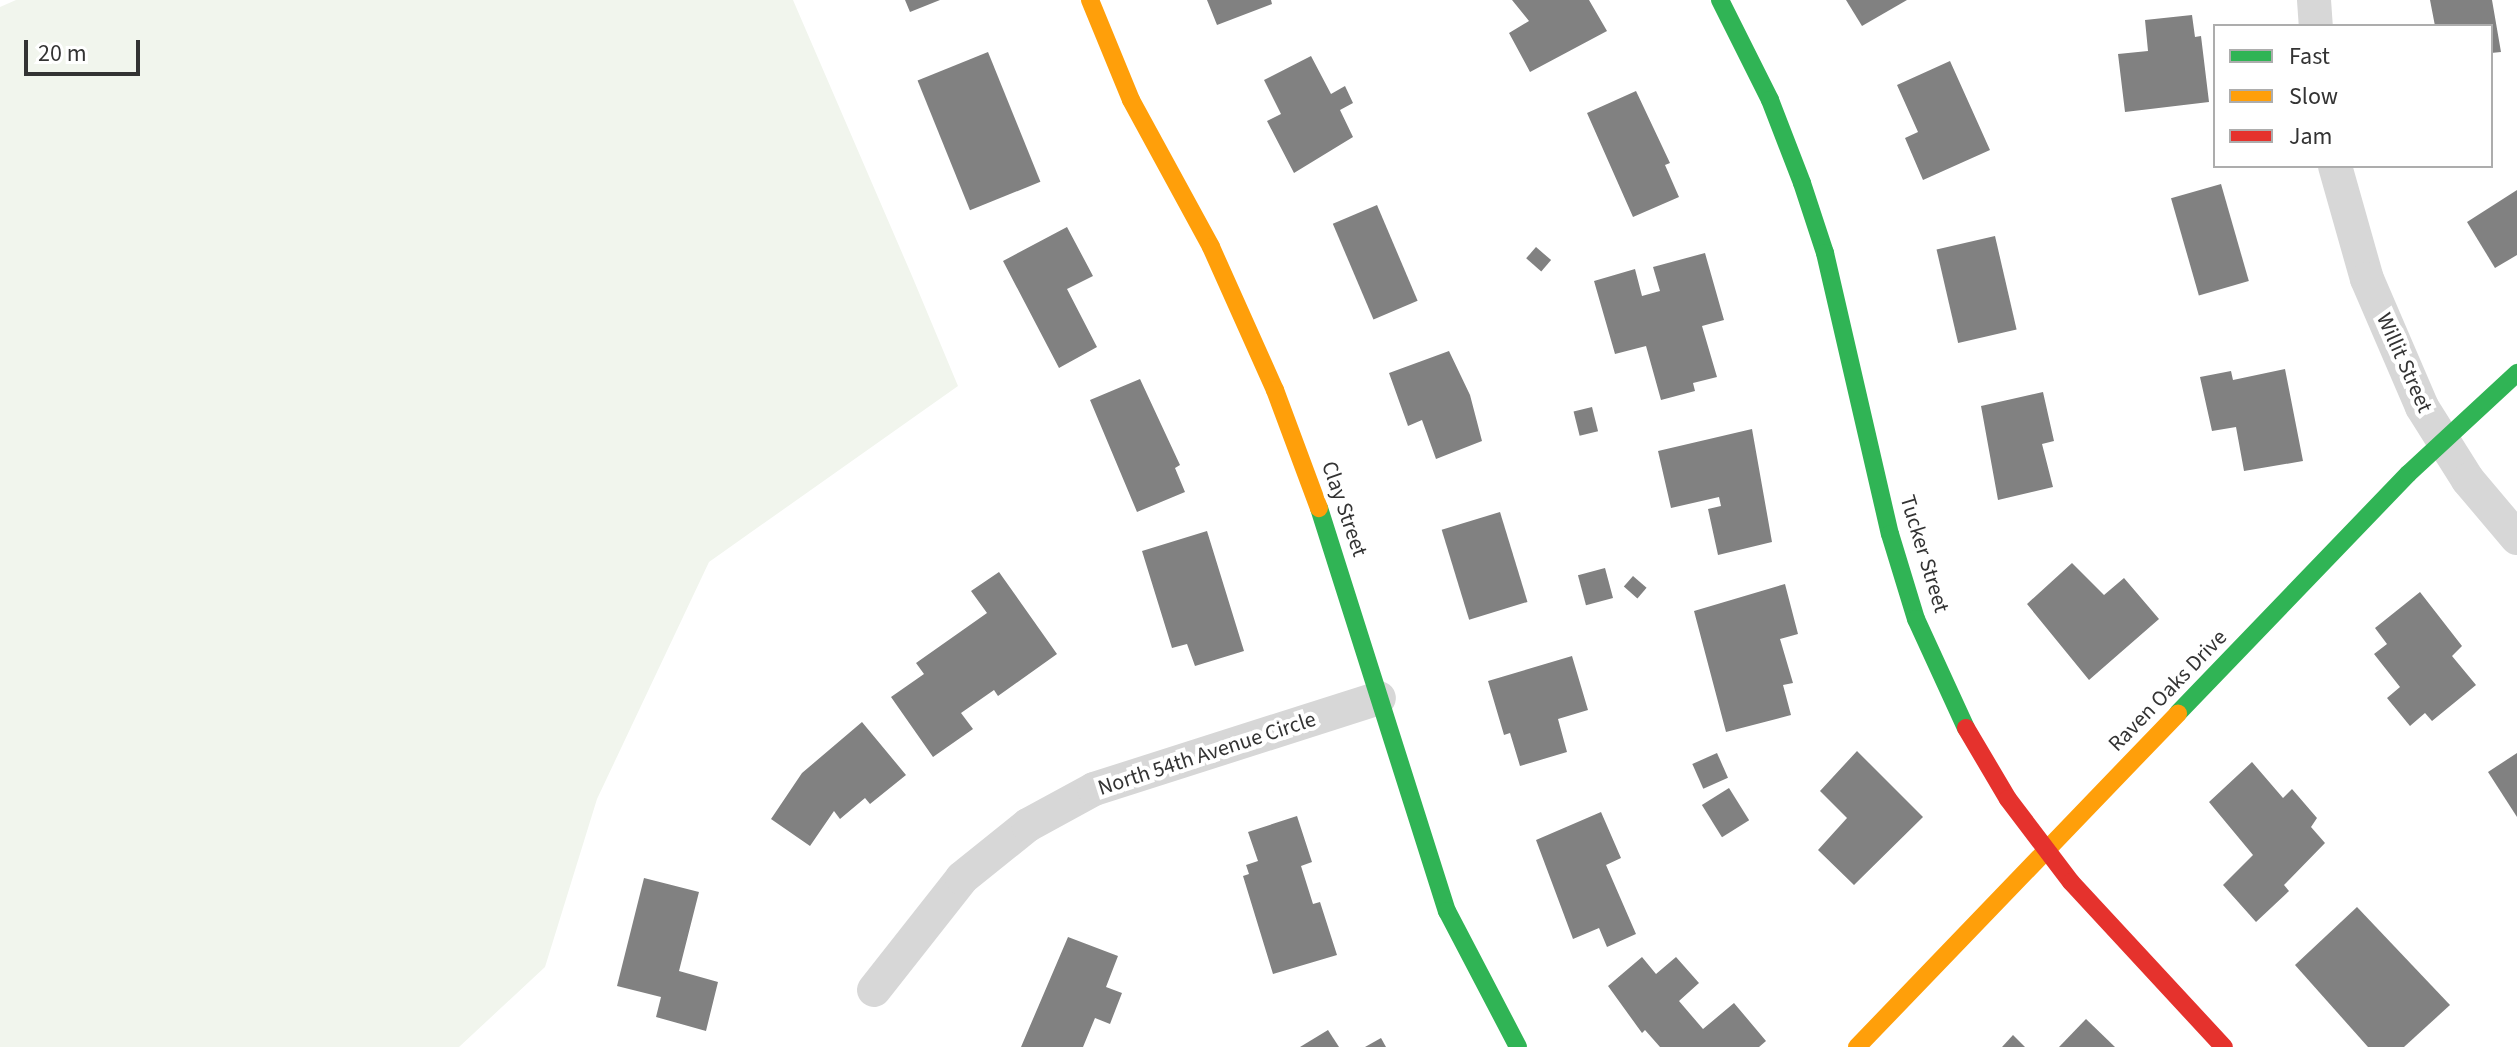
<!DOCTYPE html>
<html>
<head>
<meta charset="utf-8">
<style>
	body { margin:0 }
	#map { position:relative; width:2517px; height:1047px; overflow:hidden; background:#fff; font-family:"Source Sans 3",sans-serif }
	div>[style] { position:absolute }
	.green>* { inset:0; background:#f1f5ed }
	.building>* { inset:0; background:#818181; transform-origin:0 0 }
	.street>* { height:34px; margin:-17px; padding:0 17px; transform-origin:17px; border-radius:17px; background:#d7d7d7 }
	.fast>* { height:18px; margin:-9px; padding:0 9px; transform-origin:9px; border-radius:9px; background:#30b455 }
	.slow>* { height:18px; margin:-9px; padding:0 9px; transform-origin:9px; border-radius:9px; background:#ff9f0a }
	.jam>* { height:18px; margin:-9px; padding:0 9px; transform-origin:9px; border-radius:9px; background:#e5322d }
	span { translate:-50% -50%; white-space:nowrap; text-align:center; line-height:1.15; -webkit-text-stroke:8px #fff; paint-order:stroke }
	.street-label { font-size:22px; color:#333 }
	.legend { position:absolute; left:2213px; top:24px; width:280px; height:144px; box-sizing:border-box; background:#fff; border:2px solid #adadad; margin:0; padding:10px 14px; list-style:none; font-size:24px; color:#333 }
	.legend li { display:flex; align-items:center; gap:16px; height:40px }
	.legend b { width:40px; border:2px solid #adadad }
	.scale { position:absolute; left:24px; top:40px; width:116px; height:36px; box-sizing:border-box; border:4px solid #333; border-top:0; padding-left:10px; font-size:24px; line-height:28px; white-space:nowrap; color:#333; -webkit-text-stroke:6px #fff; paint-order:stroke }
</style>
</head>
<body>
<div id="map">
	<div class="green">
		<i style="clip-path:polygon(16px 0,793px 0,912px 276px,958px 386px,709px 562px,597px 799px,545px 967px,459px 1047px,0 1047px,0 7px)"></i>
	</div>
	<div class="building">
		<i style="clip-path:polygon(905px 0,940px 0,910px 12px)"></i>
		<i style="clip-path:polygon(1207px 0,1271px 0,1272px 4px,1217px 25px)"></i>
		<i style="clip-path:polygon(1512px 0,1589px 0,1607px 31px,1530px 72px,1509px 33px,1529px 21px)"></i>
		<i style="clip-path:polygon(1846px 0,1907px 0,1862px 26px)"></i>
		<i style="clip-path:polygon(2430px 0,2492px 0,2501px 52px,2491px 53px,2491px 26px,2435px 26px)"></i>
		<i style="clip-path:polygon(2192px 15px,2195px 37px,2201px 36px,2209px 102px,2125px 112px,2118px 54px,2148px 51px,2145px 20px)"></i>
		<i style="left:988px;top:52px;width:140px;height:76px;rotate:68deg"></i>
		<i style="clip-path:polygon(1311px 56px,1331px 94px,1345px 86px,1353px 103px,1340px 110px,1353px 137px,1294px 173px,1267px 121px,1281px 114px,1264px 80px)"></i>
		<i style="clip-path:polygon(1950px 61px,1990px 150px,1923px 180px,1905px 138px,1918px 132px,1897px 85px)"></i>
		<i style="clip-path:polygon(1636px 91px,1670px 163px,1665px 165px,1679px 197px,1633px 217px,1587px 113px)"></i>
		<i style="left:2221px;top:184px;width:101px;height:52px;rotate:74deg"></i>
		<i style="clip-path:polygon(2517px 190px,2517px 255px,2495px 268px,2467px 222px)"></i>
		<i style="left:1377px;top:205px;width:104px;height:48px;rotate:67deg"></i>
		<i style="clip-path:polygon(1067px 227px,1093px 276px,1067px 289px,1097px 347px,1059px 368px,1003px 261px)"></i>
		<i style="left:1995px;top:236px;width:96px;height:60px;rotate:77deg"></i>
		<i style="left:1536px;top:247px;width:20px;height:15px;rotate:41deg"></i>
		<i style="clip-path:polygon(1705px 253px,1724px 320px,1702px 326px,1717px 377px,1693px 383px,1695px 391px,1661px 400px,1646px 346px,1615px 354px,1594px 281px,1635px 269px,1642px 296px,1660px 291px,1653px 267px)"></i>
		<i style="clip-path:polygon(1449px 351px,1470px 395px,1482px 441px,1436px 459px,1422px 420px,1408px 426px,1389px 373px)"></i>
		<i style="clip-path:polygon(2285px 369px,2303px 461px,2244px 471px,2236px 427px,2212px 431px,2200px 377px,2231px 371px,2233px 380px)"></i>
		<i style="clip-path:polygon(1140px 379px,1180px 465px,1175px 468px,1185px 492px,1137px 512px,1090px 400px)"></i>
		<i style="clip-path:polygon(2043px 392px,2054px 441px,2042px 444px,2053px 487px,1998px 500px,1981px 406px)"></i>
		<i style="left:1592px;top:407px;width:25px;height:19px;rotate:76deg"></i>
		<i style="clip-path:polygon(1752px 429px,1772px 542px,1718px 555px,1708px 509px,1721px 506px,1719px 497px,1671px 508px,1658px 451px)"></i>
		<i style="left:1500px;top:512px;width:94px;height:61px;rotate:73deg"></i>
		<i style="clip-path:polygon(1207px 531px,1244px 651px,1195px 666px,1187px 644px,1172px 648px,1142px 551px)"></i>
		<i style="clip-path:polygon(2072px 563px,2104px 595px,2124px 578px,2159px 619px,2089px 680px,2027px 604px)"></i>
		<i style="left:1605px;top:568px;width:31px;height:28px;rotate:75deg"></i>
		<i style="clip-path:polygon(999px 572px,1057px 654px,998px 696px,994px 690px,961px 713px,973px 729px,933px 757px,891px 697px,924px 674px,916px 663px,987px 613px,971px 591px)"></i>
		<i style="left:1633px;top:576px;width:18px;height:14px;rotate:41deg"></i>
		<i style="clip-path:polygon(1785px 584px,1798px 634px,1780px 639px,1793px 683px,1783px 685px,1791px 715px,1726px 732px,1694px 611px)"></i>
		<i style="clip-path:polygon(2420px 592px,2462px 646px,2452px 656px,2476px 685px,2432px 721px,2425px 713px,2410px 726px,2387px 698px,2400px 687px,2374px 654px,2387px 644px,2375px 628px)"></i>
		<i style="clip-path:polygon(1572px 656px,1588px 710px,1558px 719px,1567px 752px,1520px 766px,1510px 733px,1504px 735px,1488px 681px)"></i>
		<i style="clip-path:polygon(862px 722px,906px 775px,870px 804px,865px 798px,840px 819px,834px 811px,810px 846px,771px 819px,802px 773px)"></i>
		<i style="clip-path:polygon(1857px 751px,1923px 817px,1854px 885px,1818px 850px,1847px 818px,1820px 791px)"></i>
		<i style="left:1717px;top:753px;width:27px;height:27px;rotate:66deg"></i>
		<i style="clip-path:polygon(2517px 753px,2517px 817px,2488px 772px)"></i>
		<i style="clip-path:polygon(2252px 762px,2283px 798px,2292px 789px,2317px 818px,2311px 827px,2325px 843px,2284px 885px,2289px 891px,2256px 922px,2223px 885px,2253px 855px,2209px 802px)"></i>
		<i style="left:1729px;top:788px;width:38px;height:32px;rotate:58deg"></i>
		<i style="clip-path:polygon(1601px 812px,1621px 858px,1606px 865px,1636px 934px,1607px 947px,1599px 928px,1573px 939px,1536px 840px)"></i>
		<i style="clip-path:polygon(1297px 816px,1312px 862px,1301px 866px,1313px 904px,1320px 902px,1337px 955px,1273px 974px,1243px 876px,1249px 874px,1246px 865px,1258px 861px,1248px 832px)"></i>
		<i style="clip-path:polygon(644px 878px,699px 892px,679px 971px,718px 982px,706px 1031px,656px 1017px,661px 997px,617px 986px)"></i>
		<i style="clip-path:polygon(2357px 907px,2450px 1005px,2404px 1047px,2368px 1047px,2295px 965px)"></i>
		<i style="clip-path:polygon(1068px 937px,1118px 956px,1106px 987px,1122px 993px,1110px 1024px,1095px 1018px,1083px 1047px,1021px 1047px)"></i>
		<i style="clip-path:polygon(1642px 957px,1656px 974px,1676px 957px,1699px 983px,1679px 1001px,1703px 1029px,1734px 1003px,1766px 1041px,1759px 1047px,1660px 1047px,1645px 1030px,1642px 1033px,1608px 986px)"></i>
		<i style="clip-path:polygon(2086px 1019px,2115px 1047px,2059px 1047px)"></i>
		<i style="clip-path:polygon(1328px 1030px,1339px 1047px,1300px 1047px)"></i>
		<i style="clip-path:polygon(2013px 1035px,2025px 1047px,2002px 1047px)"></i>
		<i style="clip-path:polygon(1381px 1038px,1386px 1047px,1365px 1047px)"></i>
	</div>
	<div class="street">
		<i style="left:2314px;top:0;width:26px;rotate:86deg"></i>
		<i style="left:2335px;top:166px;width:117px;rotate:74.2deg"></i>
		<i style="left:2367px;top:279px;width:139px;rotate:66.7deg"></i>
		<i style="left:2422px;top:407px;width:86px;rotate:57.8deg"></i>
		<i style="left:2468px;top:480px;width:76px;rotate:49.8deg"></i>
		<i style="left:874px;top:990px;width:142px;rotate:-51.8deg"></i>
		<i style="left:962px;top:878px;width:85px;rotate:-38.8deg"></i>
		<i style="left:1028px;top:825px;width:75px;rotate:-28.6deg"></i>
		<i style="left:1094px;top:789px;width:299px;rotate:-17.7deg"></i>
	</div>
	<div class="fast">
		<i style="left:1720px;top:0;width:112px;rotate:63.4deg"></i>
		<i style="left:1770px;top:100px;width:89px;rotate:68.9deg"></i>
		<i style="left:1802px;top:183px;width:74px;rotate:71.8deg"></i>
		<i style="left:1825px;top:253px;width:288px;rotate:77deg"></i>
		<i style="left:1890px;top:534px;width:89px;rotate:73deg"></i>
		<i style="left:1916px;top:619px;width:120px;rotate:65.4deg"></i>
		<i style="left:1319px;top:508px;width:423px;rotate:72.4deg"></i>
		<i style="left:1447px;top:911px;width:153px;rotate:62.4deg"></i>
		<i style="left:2178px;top:713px;width:332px;rotate:-46.1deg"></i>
		<i style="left:2408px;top:474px;width:149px;rotate:-42.8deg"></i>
	</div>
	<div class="slow">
		<i style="left:1090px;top:0;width:108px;rotate:67.7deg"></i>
		<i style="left:1131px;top:100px;width:167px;rotate:61.4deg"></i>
		<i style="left:1211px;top:247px;width:157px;rotate:65.9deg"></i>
		<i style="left:1275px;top:390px;width:126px;rotate:69.6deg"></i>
		<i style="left:1857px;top:1047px;width:463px;rotate:-46.1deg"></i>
	</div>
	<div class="jam">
		<i style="left:1966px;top:728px;width:82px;rotate:59.4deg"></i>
		<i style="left:2008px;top:799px;width:104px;rotate:52.8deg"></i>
		<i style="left:2071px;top:882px;width:225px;rotate:47.2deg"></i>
	</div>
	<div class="street-label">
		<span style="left:2404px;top:363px;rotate:66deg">Willit Street</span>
		<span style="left:1344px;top:509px;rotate:71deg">Clay Street</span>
		<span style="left:1924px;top:554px;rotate:73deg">Tucker Street</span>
		<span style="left:2168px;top:691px;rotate:-46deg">Raven Oaks Drive</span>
		<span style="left:1207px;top:754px;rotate:-18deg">North 54th Avenue Circle</span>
	</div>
	<ul class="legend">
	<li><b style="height:10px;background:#30b455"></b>Fast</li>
	<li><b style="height:10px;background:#ff9f0a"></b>Slow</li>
	<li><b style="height:10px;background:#e5322d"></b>Jam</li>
	</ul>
	<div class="scale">20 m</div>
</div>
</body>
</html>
